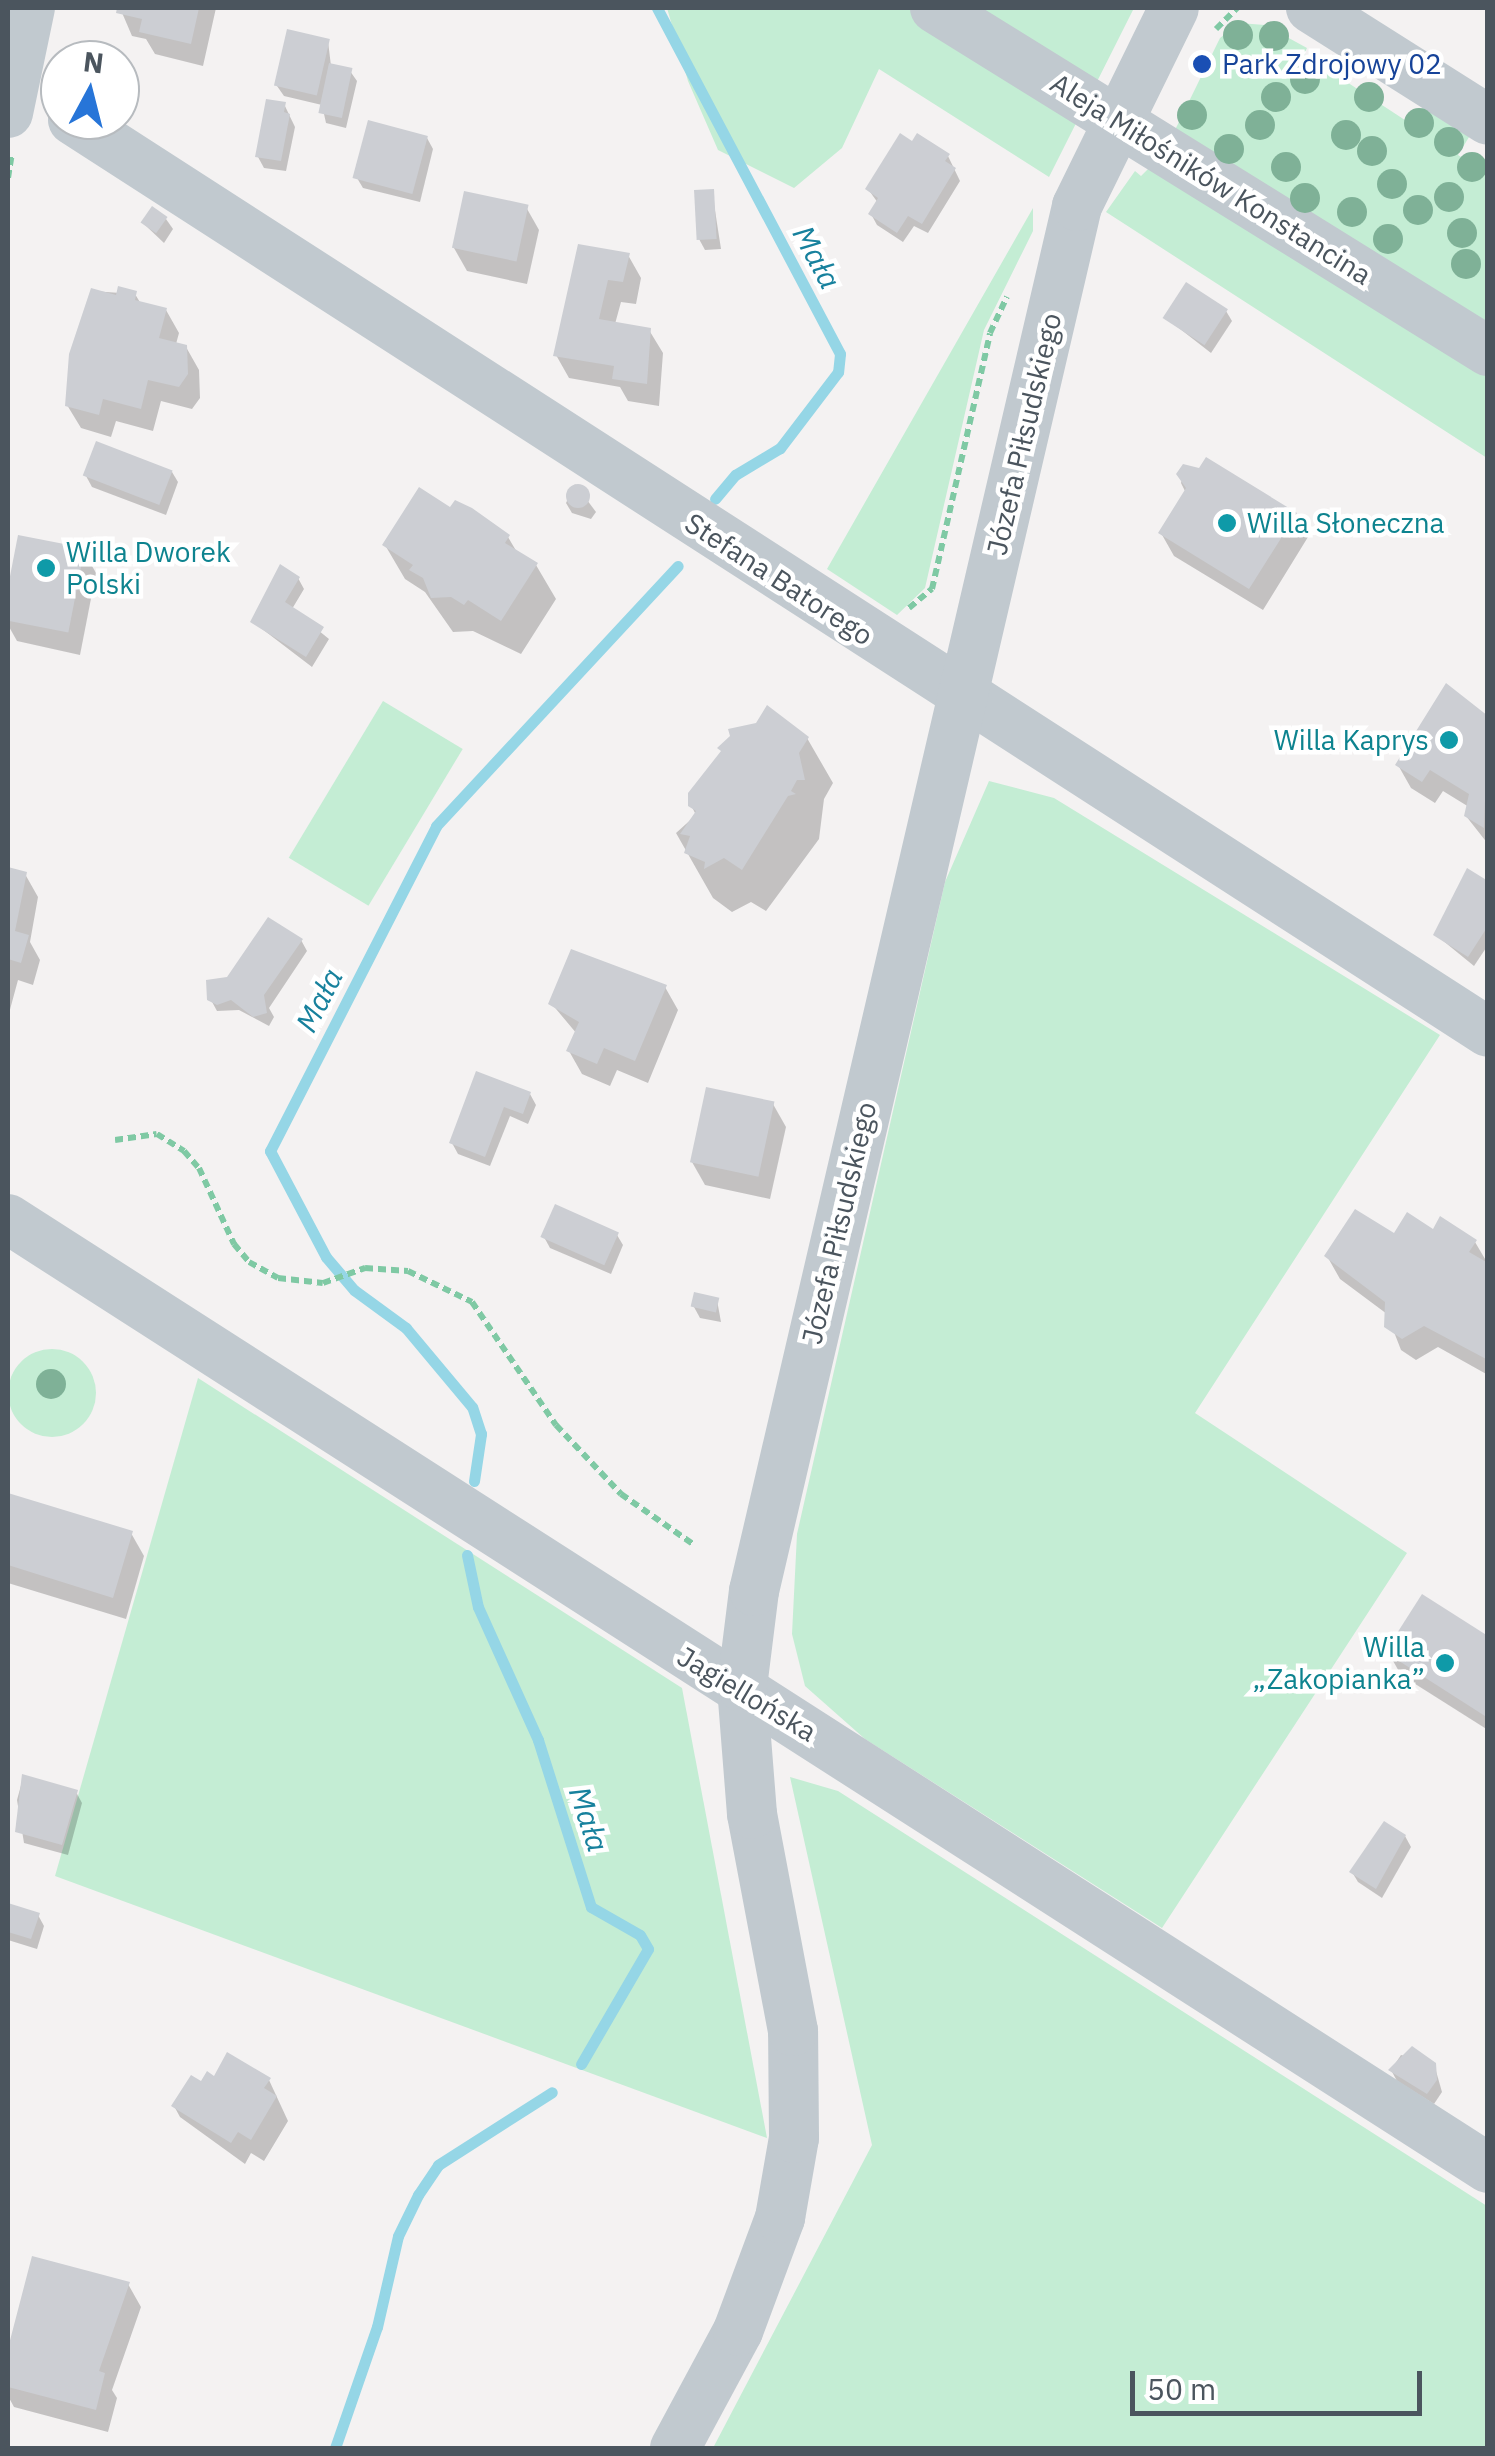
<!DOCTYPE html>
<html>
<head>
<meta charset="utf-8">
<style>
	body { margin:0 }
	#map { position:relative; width:1495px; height:2456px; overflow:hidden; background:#f4f2f2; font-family:"IBM Plex Sans",sans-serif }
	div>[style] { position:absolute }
	.green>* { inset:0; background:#c4edd4; transform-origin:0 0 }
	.round { border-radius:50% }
	.shadow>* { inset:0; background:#0003 }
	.stream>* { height:11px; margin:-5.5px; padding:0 5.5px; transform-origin:5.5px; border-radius:5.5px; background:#95d6e6 }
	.building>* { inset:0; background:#ccced3; transform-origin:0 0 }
	.path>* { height:6px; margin-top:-3px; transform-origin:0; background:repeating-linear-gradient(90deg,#7fc9a4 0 8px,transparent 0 13px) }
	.minor>* { height:50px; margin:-25px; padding:0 25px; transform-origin:25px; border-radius:25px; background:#c1c9cf }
	.trees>* { width:30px; height:30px; margin:-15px; border-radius:50%; background:#7fb197 }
	.dots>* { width:28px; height:28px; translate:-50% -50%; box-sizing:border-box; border:5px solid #fff; border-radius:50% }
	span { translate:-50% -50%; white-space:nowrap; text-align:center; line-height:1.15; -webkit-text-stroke:9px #fff; paint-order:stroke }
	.transit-label { font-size:28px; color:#164399 }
	.left { translate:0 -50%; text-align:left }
	.street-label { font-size:28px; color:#4b555e }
	.culture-label { font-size:28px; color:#0d838f }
	.right { translate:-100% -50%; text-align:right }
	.water-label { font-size:30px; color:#17819d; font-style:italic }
	.frame { position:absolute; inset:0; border:10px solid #4b555e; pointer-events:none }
	.north { position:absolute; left:40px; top:40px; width:100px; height:100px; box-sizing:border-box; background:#fff; border:2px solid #b7bbbf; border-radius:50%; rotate:7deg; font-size:28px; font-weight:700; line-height:40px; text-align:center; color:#4b555e }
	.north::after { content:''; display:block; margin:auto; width:35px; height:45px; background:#2775d8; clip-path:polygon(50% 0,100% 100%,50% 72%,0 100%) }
	.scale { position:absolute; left:1130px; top:2371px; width:292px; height:45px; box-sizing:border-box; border:5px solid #4b555e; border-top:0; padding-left:12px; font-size:30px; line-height:35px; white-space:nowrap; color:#4b555e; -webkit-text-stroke:8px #fff; paint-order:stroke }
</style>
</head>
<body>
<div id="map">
	<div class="green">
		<i style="clip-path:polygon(667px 8px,1134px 8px,1049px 177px,879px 69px,842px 148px,794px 188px,718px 150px,688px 81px)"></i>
		<i style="clip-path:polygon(1239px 23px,1265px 25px,1307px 48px,1304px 54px,1411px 124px,1427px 102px,1474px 129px,1458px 155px,1487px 174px,1487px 340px,1175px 130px,1220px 38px)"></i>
		<i style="clip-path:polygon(1151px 166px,1487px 362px,1487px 458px,1106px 212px,1135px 171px,1141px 176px)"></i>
		<i style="clip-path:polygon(1033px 208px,1033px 231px,984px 330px,925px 588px,897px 615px,827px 569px)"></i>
		<i style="left:383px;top:701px;width:93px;height:183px;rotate:31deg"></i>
		<i style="clip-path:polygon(989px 781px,1054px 798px,1440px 1035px,1195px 1413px,1407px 1553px,1162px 1928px,865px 1739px,805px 1686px,792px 1634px,797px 1534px,945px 882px)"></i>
		<i class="round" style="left:8px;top:1349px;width:88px;height:88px"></i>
		<i style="clip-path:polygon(198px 1378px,682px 1688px,767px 2138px,55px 1876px)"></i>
		<i style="clip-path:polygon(790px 1777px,838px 1791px,1487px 2206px,1487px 2448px,713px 2448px,872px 2145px)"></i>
	</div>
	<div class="shadow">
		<i style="clip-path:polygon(120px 8px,216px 8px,203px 66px,155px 54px,146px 39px,132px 36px)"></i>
		<i style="clip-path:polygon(328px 41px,331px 66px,350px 71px,357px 81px,346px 128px,326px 123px,322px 105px,284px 96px,277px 86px)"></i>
		<i style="clip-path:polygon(284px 104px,295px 127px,286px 171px,264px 168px,258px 157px)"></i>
		<i style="clip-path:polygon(427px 138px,433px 149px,420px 202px,363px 188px,357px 178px)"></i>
		<i style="clip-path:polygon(948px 156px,960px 181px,928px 233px,914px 226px,903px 242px,877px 225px,871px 214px,878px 203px,868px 189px)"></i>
		<i style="clip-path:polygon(712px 191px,721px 249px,705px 250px,699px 239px)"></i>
		<i style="clip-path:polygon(526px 207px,539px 230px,527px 284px,467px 271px,454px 248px)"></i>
		<i style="clip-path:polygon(166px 219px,173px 229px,164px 243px,144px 224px)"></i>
		<i style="clip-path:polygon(580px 247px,628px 255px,641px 278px,636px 304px,621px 302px,615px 324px,649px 330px,663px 353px,659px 406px,628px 401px,620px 387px,569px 378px,556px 355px)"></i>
		<i style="clip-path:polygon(92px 291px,135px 294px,141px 304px,166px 310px,179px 333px,176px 344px,186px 347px,199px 370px,200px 398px,192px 409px,161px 401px,153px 431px,116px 421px,111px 437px,81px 428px,67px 405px)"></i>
		<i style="clip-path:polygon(1226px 311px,1232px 321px,1211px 353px,1166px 318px)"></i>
		<i style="clip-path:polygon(1185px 467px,1295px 515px,1308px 537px,1263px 610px,1174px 556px,1161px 533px,1186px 493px,1181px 483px)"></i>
		<i style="clip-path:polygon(172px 472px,178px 482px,166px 515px,92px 487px,86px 476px)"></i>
		<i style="clip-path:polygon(575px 484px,596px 512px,591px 519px,572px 513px,566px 503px)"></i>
		<i style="clip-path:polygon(451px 511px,508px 537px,518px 554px,536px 565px,556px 599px,521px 654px,473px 631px,453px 632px,425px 592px,405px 579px,385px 545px)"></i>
		<i style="clip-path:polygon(20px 538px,83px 550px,96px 573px,80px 655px,17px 641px,8px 625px)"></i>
		<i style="clip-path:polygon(298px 578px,304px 589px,292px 609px,329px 639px,312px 667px,253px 622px)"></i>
		<i style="clip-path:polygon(1488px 717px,1488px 844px,1466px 816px,1469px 807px,1443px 791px,1435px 803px,1411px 788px,1398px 765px)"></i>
		<i style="clip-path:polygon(807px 738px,833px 783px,824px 799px,819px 839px,766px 911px,751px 902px,732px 912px,713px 898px,676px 833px,696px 815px,691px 805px)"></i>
		<i style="clip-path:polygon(1468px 871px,1488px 884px,1488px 945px,1474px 966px,1436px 935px)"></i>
		<i style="clip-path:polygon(8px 872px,25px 874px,38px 897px,30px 942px,40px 960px,33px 985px,18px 980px,8px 1017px)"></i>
		<i style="clip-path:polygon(301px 940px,307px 951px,269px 1008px,274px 1017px,269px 1026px,239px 1010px,217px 1011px,211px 1000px,229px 980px)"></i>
		<i style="clip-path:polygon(665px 987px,678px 1010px,648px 1083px,617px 1070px,610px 1086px,582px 1074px,569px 1051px,577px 1034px,551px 1003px)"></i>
		<i style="clip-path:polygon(477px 1074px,530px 1094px,536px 1105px,528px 1124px,510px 1116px,490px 1166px,458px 1154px,452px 1143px)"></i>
		<i style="clip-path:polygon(773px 1104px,786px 1127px,770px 1199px,705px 1185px,692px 1162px)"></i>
		<i style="clip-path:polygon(1433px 1232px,1475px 1242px,1488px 1264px,1488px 1375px,1438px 1347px,1416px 1360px,1401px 1350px,1387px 1314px,1340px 1279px,1327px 1256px)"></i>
		<i style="clip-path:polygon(617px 1235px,623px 1245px,611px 1274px,550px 1248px,544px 1237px)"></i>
		<i style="clip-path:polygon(717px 1300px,721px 1322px,700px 1318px,694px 1307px)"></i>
		<i style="clip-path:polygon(8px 1496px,131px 1533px,144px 1556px,126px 1619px,8px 1583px)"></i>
		<i style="clip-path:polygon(1488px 1639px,1488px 1730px,1401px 1675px,1388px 1652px)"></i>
		<i style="clip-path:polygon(23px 1778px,76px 1792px,82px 1803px,68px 1855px,24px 1843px,17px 1800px)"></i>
		<i style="clip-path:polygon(1405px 1836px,1411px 1847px,1382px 1898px,1358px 1882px,1352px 1872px)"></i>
		<i style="clip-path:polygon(8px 1905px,38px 1915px,44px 1926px,37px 1949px,8px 1940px)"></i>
		<i style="clip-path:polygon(1401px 2055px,1434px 2064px,1442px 2092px,1434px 2104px,1397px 2081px,1391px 2070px)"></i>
		<i style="clip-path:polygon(214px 2079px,269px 2080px,288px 2121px,264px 2161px,251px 2153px,245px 2164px,180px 2117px,174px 2106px)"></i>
		<i style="clip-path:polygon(34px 2259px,128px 2284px,141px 2307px,112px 2390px,117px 2398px,108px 2432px,14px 2407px,8px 2396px,8px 2358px)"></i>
	</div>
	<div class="stream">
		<i style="left:657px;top:8px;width:391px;rotate:62.1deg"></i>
		<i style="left:840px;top:354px;width:18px;rotate:96deg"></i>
		<i style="left:838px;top:372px;width:96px;rotate:127.3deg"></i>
		<i style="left:780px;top:448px;width:52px;rotate:149deg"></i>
		<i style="left:735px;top:475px;width:31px;rotate:130deg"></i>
		<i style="left:474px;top:1481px;width:48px;rotate:-81.5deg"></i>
		<i style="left:481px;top:1434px;width:28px;rotate:-108deg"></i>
		<i style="left:472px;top:1407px;width:103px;rotate:-129.9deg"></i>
		<i style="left:406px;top:1328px;width:64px;rotate:-143.8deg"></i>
		<i style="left:354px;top:1290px;width:43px;rotate:-130.3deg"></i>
		<i style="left:326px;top:1257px;width:120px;rotate:-117.8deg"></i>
		<i style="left:270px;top:1151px;width:365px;rotate:-62.9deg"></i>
		<i style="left:436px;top:826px;width:355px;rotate:-47.1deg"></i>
		<i style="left:467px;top:1555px;width:53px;rotate:78.1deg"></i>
		<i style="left:478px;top:1607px;width:146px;rotate:65.7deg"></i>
		<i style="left:538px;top:1740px;width:175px;rotate:72.4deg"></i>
		<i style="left:591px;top:1907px;width:56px;rotate:29.7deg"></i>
		<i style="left:640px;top:1935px;width:16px;rotate:60deg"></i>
		<i style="left:648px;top:1949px;width:133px;rotate:120.2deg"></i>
		<i style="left:335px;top:2448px;width:128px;rotate:-70.9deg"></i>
		<i style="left:377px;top:2327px;width:93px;rotate:-77deg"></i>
		<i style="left:398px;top:2236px;width:46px;rotate:-64deg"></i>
		<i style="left:418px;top:2195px;width:36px;rotate:-56deg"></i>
		<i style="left:438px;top:2165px;width:135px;rotate:-32.6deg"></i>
	</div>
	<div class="building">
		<i style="clip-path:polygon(117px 8px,199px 8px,191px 44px,139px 32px,142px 19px,116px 13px)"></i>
		<i style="left:287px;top:29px;width:44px;height:58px;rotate:13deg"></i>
		<i style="left:329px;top:63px;width:24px;height:51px;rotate:12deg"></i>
		<i style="clip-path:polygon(266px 99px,286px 102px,284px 112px,290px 114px,281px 161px,255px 157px)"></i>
		<i style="left:368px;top:120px;width:62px;height:60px;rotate:15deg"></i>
		<i style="clip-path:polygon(900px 133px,912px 141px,917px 133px,950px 154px,945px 161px,956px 168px,922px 224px,908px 216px,897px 233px,868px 214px,878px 198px,865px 189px)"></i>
		<i style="left:714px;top:189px;width:50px;height:20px;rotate:87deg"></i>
		<i style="left:464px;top:191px;width:66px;height:58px;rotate:12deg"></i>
		<i style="left:152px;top:206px;width:19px;height:20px;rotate:35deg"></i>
		<i style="clip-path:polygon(578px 244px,630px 253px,623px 282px,608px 280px,599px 319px,651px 328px,647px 384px,612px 379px,614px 366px,553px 356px)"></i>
		<i style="left:1186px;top:282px;width:50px;height:43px;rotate:33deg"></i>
		<i style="clip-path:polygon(118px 286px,137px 291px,135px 300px,167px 308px,159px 338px,187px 345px,188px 374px,179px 387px,148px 380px,141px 409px,103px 399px,99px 415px,65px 406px,69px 354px,91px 288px,116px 295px)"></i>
		<i style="left:96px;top:441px;width:82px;height:37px;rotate:21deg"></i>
		<i style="clip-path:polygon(1206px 457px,1297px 513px,1249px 589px,1158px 533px,1186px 488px,1176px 474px,1183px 464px,1199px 468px)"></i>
		<i class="round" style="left:566px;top:484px;width:24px;height:24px"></i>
		<i style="clip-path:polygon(419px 487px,450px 507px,455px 500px,472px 508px,510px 535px,505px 543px,538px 563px,501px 621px,468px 600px,464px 605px,451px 597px,431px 598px,423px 578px,409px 570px,413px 565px,382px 545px)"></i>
		<i style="left:18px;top:535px;width:68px;height:86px;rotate:11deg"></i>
		<i style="clip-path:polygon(280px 564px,300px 577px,285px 602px,324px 627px,306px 657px,250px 622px)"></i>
		<i style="clip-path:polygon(1446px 683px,1488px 716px,1484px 828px,1464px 816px,1469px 794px,1430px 770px,1422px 782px,1395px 765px)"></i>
		<i style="clip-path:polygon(767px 705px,809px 737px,799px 753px,805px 780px,797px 780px,791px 791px,796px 794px,788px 796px,742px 870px,724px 858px,704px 869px,705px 862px,684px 853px,690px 836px,680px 834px,696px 811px,688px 806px,688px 793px,721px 751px,717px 748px,730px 736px,728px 729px,756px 723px)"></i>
		<i style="clip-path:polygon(8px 867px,27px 872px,15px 931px,29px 935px,21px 963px,8px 959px)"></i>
		<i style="clip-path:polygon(1467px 868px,1488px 881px,1488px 926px,1468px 957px,1433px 935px)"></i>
		<i style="clip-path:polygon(268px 917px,303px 939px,264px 995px,267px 1013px,253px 1017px,231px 1000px,217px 1005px,207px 1000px,206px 980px,227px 977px)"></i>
		<i style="clip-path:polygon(571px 949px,667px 985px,635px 1061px,604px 1048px,597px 1064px,566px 1051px,579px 1022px,548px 1004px)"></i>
		<i style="clip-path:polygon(476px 1071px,531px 1092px,523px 1114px,504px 1107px,485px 1157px,449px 1143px)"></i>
		<i style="left:706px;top:1087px;width:70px;height:77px;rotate:12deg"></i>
		<i style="left:555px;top:1204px;width:70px;height:36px;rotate:24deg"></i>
		<i style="clip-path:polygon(1355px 1209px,1394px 1233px,1407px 1212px,1433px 1229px,1440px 1216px,1477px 1240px,1469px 1252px,1488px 1263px,1488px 1360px,1424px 1326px,1402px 1339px,1384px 1327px,1385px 1302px,1324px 1256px)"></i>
		<i style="left:694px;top:1292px;width:26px;height:15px;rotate:13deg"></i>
		<i style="clip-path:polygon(8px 1493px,133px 1531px,113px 1598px,8px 1565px)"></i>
		<i style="clip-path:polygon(1422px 1594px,1488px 1636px,1485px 1716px,1385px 1652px)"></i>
		<i style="clip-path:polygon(22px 1774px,78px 1790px,62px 1845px,15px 1832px)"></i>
		<i style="clip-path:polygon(1384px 1821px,1406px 1835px,1376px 1889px,1349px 1872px)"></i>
		<i style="clip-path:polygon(8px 1903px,40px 1913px,31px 1939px,8px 1932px)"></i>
		<i style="clip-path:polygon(1412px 2046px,1436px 2063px,1437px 2080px,1427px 2094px,1388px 2070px)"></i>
		<i style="clip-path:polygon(227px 2052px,271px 2078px,264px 2088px,277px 2096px,251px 2140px,238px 2132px,231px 2143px,171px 2106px,191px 2075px,201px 2081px,207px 2071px,214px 2076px)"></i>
		<i style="clip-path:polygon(32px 2256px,130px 2282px,99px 2371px,105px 2373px,96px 2410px,8px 2387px,8px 2348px)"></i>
	</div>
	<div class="path">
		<i style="left:1216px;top:29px;width:30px;rotate:-45deg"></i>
		<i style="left:8px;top:178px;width:24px;rotate:-81deg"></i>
		<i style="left:909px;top:608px;width:30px;rotate:-40deg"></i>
		<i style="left:932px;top:589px;width:262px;rotate:-77.2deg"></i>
		<i style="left:990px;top:333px;width:40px;rotate:-65deg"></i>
		<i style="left:115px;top:1140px;width:42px;rotate:-8.1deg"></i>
		<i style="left:157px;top:1134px;width:32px;rotate:32deg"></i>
		<i style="left:184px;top:1151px;width:23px;rotate:49deg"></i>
		<i style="left:199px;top:1168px;width:84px;rotate:65.3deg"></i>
		<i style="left:234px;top:1244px;width:23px;rotate:50deg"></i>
		<i style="left:249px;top:1262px;width:33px;rotate:29deg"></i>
		<i style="left:278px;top:1278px;width:45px;rotate:6.3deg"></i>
		<i style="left:323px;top:1283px;width:45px;rotate:-19.7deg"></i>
		<i style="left:365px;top:1268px;width:43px;rotate:4deg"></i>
		<i style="left:408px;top:1271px;width:71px;rotate:25.8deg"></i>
		<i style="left:472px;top:1302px;width:149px;rotate:55.7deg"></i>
		<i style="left:556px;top:1425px;width:95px;rotate:46.7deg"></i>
		<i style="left:621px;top:1494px;width:88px;rotate:34.8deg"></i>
	</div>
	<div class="minor">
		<i style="left:935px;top:8px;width:651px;rotate:31.81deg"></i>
		<i style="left:1311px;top:8px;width:209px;rotate:32.3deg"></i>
		<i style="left:8px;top:113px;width:107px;rotate:-78.2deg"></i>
		<i style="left:73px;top:120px;width:1683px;rotate:32.8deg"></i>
		<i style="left:8px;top:1219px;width:1758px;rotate:32.67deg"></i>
		<i style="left:675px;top:2448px;width:133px;rotate:-61.7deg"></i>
		<i style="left:738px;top:2331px;width:121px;rotate:-69.6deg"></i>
		<i style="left:780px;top:2218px;width:81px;rotate:-80.1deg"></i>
		<i style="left:794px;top:2138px;width:107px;rotate:-90.5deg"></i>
		<i style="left:793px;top:2031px;width:221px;rotate:-100.7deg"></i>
		<i style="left:752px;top:1814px;width:127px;rotate:-94.5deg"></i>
		<i style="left:742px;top:1687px;width:97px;rotate:-82.9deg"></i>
		<i style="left:754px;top:1591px;width:1422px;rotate:-76.87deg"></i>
		<i style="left:1077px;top:206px;width:220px;rotate:-63.9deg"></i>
	</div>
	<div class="trees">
		<i style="left:1238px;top:35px"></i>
		<i style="left:1274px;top:36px"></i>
		<i style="left:1305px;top:79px"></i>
		<i style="left:1276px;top:97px"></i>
		<i style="left:1369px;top:97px"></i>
		<i style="left:1192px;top:115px"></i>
		<i style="left:1419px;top:123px"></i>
		<i style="left:1260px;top:125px"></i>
		<i style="left:1346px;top:135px"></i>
		<i style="left:1449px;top:142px"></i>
		<i style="left:1229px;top:149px"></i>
		<i style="left:1372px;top:151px"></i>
		<i style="left:1286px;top:167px"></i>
		<i style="left:1472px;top:167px"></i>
		<i style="left:1392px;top:184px"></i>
		<i style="left:1449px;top:197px"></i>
		<i style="left:1305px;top:198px"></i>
		<i style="left:1418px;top:210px"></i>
		<i style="left:1352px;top:212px"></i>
		<i style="left:1462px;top:233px"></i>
		<i style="left:1388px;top:239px"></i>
		<i style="left:1466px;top:264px"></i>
		<i style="left:51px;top:1384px"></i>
	</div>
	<div class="dots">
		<i style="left:1202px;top:64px;background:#1a4fb4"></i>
		<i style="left:1227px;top:523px;background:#0f9aa8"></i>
		<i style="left:46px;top:568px;background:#0f9aa8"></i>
		<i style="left:1449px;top:740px;background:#0f9aa8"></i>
		<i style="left:1445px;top:1663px;background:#0f9aa8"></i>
	</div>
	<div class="transit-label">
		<span class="left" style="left:1222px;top:64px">Park Zdrojowy 02</span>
	</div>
	<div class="street-label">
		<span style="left:1211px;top:179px;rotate:32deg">Aleja Miłośników Konstancina</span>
		<span style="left:1024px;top:434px;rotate:-77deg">Józefa Piłsudskiego</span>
		<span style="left:779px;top:579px;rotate:33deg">Stefana Batorego</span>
		<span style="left:839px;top:1223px;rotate:-77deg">Józefa Piłsudskiego</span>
		<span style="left:747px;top:1694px;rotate:31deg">Jagiellońska</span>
	</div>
	<div class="culture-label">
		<span class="left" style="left:1247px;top:523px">Willa Słoneczna</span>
		<span class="left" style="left:66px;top:568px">Willa Dworek<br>Polski</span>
		<span class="right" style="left:1429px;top:740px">Willa Kaprys</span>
		<span class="right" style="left:1425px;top:1663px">Willa<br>„Zakopianka”</span>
	</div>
	<div class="water-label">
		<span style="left:817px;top:257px;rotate:62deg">Mała</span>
		<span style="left:319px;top:1000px;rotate:-63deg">Mała</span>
		<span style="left:589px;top:1819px;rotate:72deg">Mała</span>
	</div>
	<div class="frame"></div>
	<div class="north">N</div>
	<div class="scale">50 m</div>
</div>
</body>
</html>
